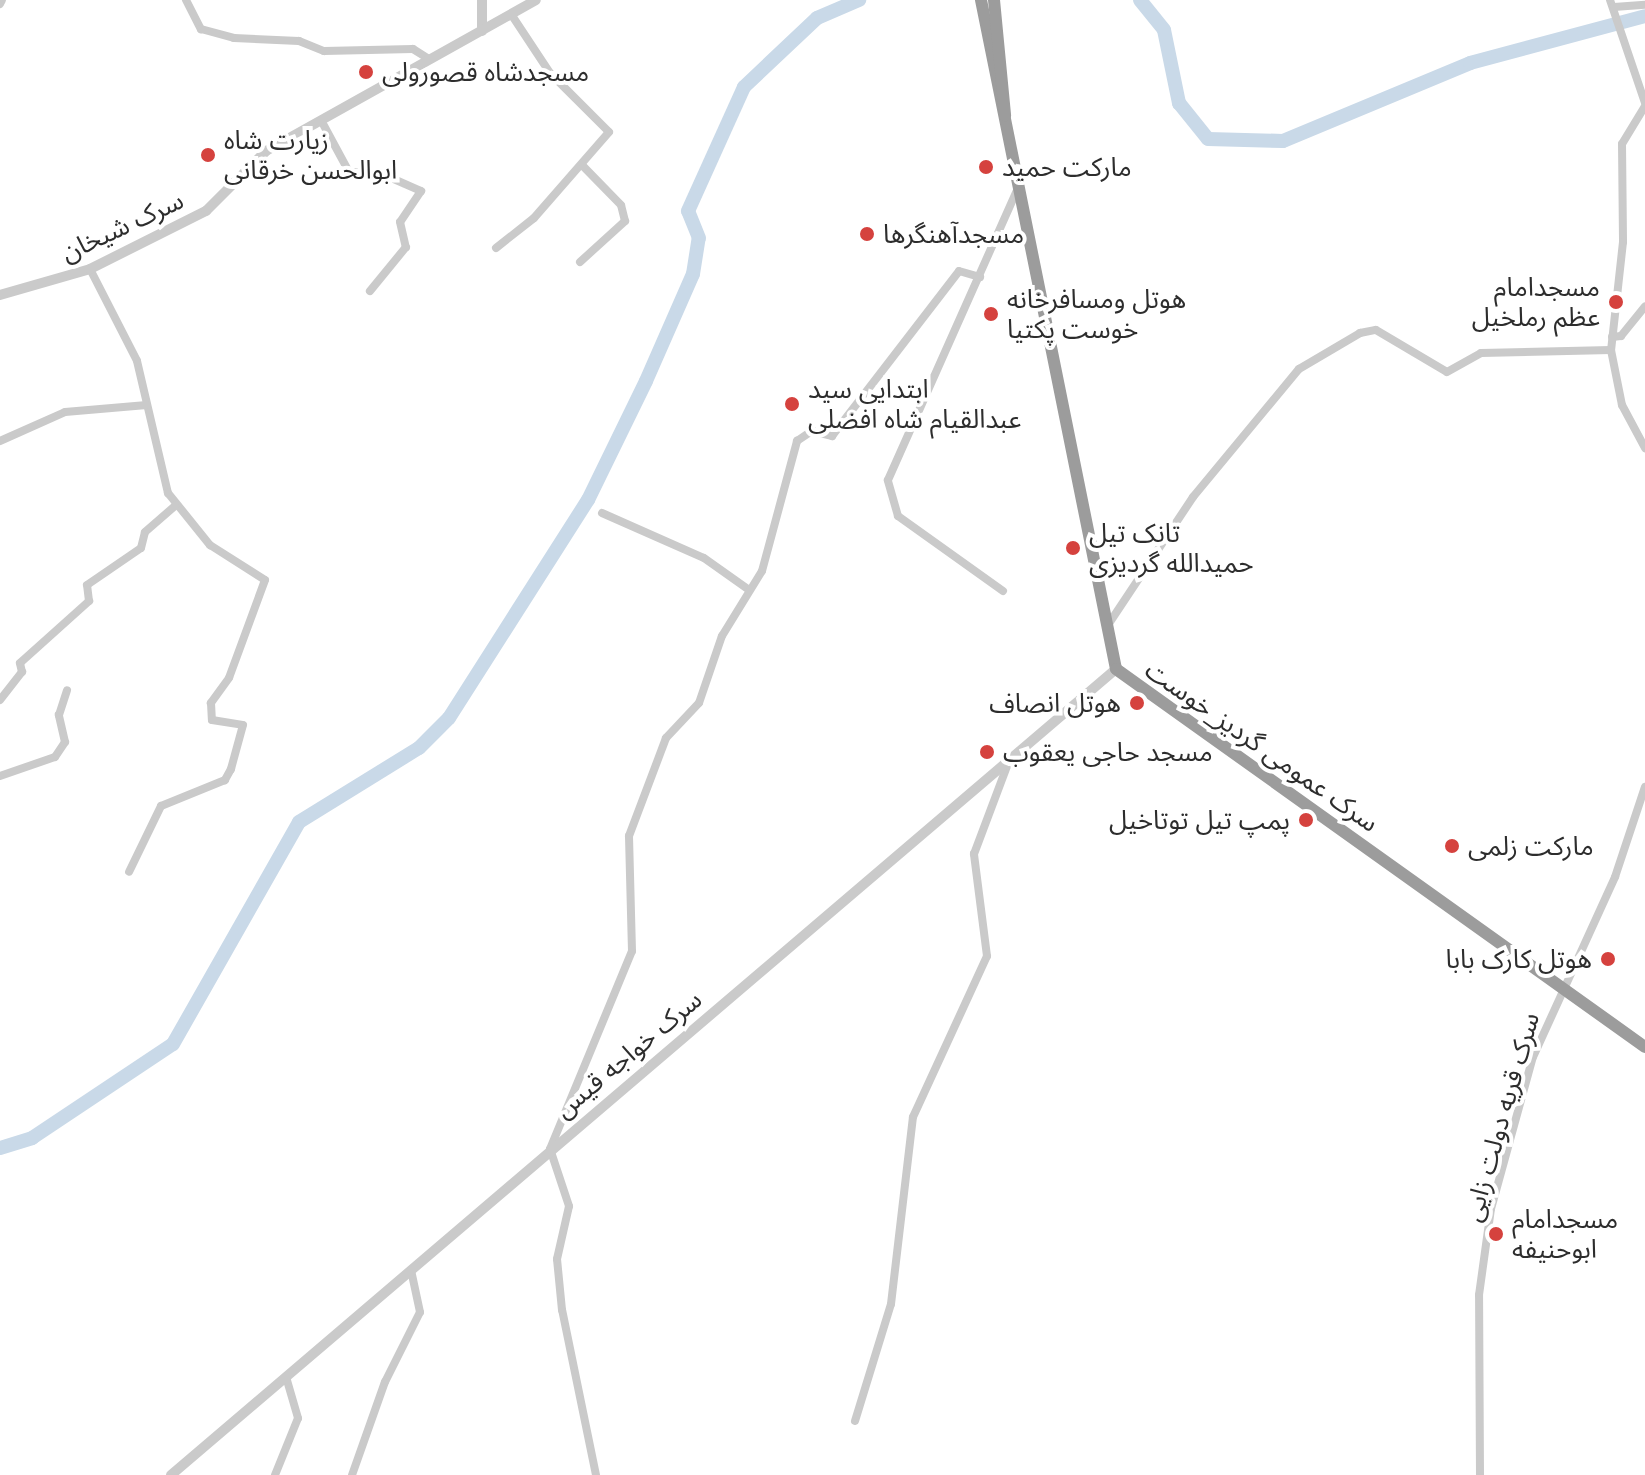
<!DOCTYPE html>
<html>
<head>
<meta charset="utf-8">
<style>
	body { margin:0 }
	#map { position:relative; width:1645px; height:1475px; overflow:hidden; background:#fff; font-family:"PT Sans","Noto Sans Arabic",sans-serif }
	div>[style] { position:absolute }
	.river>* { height:14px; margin:-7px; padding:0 7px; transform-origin:7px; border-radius:7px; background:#c9d9e8 }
	.minor>* { height:8px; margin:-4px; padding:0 4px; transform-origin:4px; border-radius:4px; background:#cacaca }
	.tertiary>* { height:10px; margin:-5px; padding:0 5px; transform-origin:5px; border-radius:5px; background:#cacaca }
	.trunk>* { height:12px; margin:-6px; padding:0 6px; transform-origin:6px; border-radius:6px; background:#9c9c9c }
	.dots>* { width:22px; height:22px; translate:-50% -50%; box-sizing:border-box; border:4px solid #fff; border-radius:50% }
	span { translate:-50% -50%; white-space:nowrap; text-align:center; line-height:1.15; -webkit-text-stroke:8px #fff; paint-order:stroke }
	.poi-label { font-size:26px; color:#2d2d2d }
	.left { translate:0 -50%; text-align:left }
	.right { translate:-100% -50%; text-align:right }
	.street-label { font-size:26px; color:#2d2d2d }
</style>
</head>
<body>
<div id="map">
	<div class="river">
		<i style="left:1140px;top:0;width:38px;rotate:51deg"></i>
		<i style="left:1164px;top:30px;width:75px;rotate:78.4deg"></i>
		<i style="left:1179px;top:103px;width:46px;rotate:51.1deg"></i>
		<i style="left:1208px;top:139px;width:75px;rotate:1.5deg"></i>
		<i style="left:1283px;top:141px;width:203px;rotate:-22.6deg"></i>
		<i style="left:1470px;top:63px;width:181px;rotate:-15deg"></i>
		<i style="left:0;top:1148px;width:34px;rotate:-17deg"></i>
		<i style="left:32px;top:1138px;width:169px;rotate:-33.7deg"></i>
		<i style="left:173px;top:1044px;width:255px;rotate:-60.4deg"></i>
		<i style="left:299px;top:822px;width:141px;rotate:-31.7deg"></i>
		<i style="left:419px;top:748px;width:42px;rotate:-45deg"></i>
		<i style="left:449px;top:718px;width:259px;rotate:-57.5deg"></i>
		<i style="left:588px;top:500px;width:132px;rotate:-64deg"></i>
		<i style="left:646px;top:381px;width:117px;rotate:-66.3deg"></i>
		<i style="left:693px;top:274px;width:36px;rotate:-81deg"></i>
		<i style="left:699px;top:238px;width:29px;rotate:-112deg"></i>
		<i style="left:688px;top:211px;width:136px;rotate:-65.7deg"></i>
		<i style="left:744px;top:87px;width:100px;rotate:-43.4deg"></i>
		<i style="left:817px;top:18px;width:46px;rotate:-23.2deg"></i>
	</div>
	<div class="minor">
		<i style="left:186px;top:0;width:33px;rotate:63deg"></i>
		<i style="left:201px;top:29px;width:34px;rotate:15deg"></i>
		<i style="left:234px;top:38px;width:65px;rotate:2.6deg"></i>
		<i style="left:299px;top:41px;width:27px;rotate:22deg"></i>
		<i style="left:324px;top:51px;width:89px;rotate:-1.3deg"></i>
		<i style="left:413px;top:49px;width:19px;rotate:32deg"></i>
		<i style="left:1610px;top:0;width:109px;rotate:71.2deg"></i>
		<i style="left:0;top:4px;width:4px;rotate:-63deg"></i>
		<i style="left:1614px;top:7px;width:31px;rotate:-4deg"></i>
		<i style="left:1645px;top:106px;width:44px;rotate:121.2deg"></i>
		<i style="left:1622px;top:144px;width:98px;rotate:89.4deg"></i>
		<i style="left:1623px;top:242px;width:109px;rotate:96.3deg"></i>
		<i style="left:1611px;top:350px;width:56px;rotate:78.7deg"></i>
		<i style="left:1622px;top:405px;width:49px;rotate:61.9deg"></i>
		<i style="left:322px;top:122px;width:57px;rotate:61.6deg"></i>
		<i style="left:349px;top:172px;width:31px;rotate:2deg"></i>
		<i style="left:380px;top:173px;width:45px;rotate:23.7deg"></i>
		<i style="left:421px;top:191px;width:37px;rotate:124deg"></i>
		<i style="left:400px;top:222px;width:26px;rotate:77deg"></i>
		<i style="left:406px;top:247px;width:57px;rotate:129.3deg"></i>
		<i style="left:496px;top:248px;width:48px;rotate:-38.3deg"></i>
		<i style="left:534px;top:218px;width:114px;rotate:-48.9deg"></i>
		<i style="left:609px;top:132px;width:83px;rotate:-135deg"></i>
		<i style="left:550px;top:73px;width:71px;rotate:-123.5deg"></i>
		<i style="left:580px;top:262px;width:61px;rotate:-42.3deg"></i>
		<i style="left:625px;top:221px;width:16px;rotate:-104deg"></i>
		<i style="left:621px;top:205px;width:54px;rotate:-134.3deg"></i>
		<i style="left:90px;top:269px;width:103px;rotate:62.9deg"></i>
		<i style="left:137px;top:361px;width:136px;rotate:76.8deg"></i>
		<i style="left:168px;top:493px;width:67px;rotate:51.1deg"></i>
		<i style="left:210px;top:545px;width:65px;rotate:32.5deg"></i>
		<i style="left:265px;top:580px;width:104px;rotate:110.2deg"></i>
		<i style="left:229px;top:678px;width:31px;rotate:126deg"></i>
		<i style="left:211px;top:703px;width:17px;rotate:87deg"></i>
		<i style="left:212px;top:720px;width:31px;rotate:9deg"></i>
		<i style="left:243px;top:725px;width:46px;rotate:105.3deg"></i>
		<i style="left:231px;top:769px;width:13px;rotate:119deg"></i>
		<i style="left:225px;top:780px;width:69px;rotate:157.9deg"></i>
		<i style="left:161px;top:806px;width:73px;rotate:115.9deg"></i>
		<i style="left:1612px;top:337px;width:9px;rotate:-6deg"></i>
		<i style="left:1621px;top:336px;width:38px;rotate:-51deg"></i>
		<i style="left:0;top:441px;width:71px;rotate:-24deg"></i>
		<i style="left:65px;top:412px;width:82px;rotate:-4.9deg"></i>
		<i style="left:602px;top:513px;width:111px;rotate:23.8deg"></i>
		<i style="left:704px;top:558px;width:55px;rotate:35.4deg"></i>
		<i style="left:1003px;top:591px;width:129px;rotate:-144.5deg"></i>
		<i style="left:898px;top:516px;width:37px;rotate:-106deg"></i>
		<i style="left:888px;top:480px;width:317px;rotate:-66deg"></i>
		<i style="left:1108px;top:625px;width:154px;rotate:-56.4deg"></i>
		<i style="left:1193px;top:497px;width:166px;rotate:-50.4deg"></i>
		<i style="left:1299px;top:369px;width:71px;rotate:-30.5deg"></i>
		<i style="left:1360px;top:333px;width:16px;rotate:-11deg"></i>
		<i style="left:1376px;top:330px;width:82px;rotate:30.6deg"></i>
		<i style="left:1447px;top:372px;width:39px;rotate:-29deg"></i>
		<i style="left:1481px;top:353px;width:130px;rotate:-1.3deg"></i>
		<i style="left:0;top:700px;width:36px;rotate:-52deg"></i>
		<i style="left:22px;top:672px;width:9px;rotate:-103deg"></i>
		<i style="left:20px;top:663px;width:93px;rotate:-41.9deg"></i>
		<i style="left:89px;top:601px;width:16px;rotate:-97deg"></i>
		<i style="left:87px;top:585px;width:65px;rotate:-34.4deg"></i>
		<i style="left:141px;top:548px;width:16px;rotate:-76deg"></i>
		<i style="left:145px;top:532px;width:40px;rotate:-41deg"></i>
		<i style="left:0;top:776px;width:58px;rotate:-19.1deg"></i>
		<i style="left:55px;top:757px;width:18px;rotate:-56deg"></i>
		<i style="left:65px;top:742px;width:28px;rotate:-103deg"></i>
		<i style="left:59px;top:715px;width:26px;rotate:-72deg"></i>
		<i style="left:855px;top:1421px;width:122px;rotate:-72.9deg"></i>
		<i style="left:891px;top:1304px;width:188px;rotate:-83.3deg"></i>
		<i style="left:913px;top:1117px;width:177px;rotate:-65.3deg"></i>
		<i style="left:987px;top:956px;width:103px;rotate:-97.3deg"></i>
		<i style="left:974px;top:854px;width:99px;rotate:-69.4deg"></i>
		<i style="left:275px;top:1475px;width:61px;rotate:-68deg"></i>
		<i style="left:298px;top:1418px;width:43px;rotate:-106.3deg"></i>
		<i style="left:352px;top:1475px;width:99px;rotate:-70.5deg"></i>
		<i style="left:385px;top:1382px;width:78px;rotate:-63.4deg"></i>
		<i style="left:420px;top:1312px;width:43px;rotate:-102.1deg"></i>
		<i style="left:596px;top:1475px;width:168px;rotate:-101.6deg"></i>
		<i style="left:562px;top:1310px;width:51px;rotate:-95.6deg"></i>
		<i style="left:557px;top:1259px;width:54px;rotate:-77.2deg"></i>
		<i style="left:569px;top:1206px;width:60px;rotate:-108.4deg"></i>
		<i style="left:550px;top:1149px;width:214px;rotate:-67.5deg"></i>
		<i style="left:632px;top:951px;width:115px;rotate:-91.5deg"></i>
		<i style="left:629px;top:836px;width:105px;rotate:-69.3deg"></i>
		<i style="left:666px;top:738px;width:48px;rotate:-46.7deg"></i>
		<i style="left:699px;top:703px;width:71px;rotate:-71.1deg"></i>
		<i style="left:722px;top:636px;width:76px;rotate:-58.4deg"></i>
		<i style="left:762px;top:571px;width:135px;rotate:-74.9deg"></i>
		<i style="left:797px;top:441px;width:18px;rotate:-34deg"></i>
		<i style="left:812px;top:431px;width:21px;rotate:14deg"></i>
		<i style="left:832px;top:436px;width:208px;rotate:-52.4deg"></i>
		<i style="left:959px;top:271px;width:22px;rotate:16deg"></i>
		<i style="left:1480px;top:1475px;width:180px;rotate:-90.3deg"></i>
		<i style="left:1479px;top:1295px;width:87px;rotate:-82.1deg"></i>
		<i style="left:1491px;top:1209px;width:158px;rotate:-74.6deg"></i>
		<i style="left:1533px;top:1057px;width:198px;rotate:-65.5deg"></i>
		<i style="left:1615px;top:877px;width:95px;rotate:-71.6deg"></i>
	</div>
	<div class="tertiary">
		<i style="left:482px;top:31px;width:31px;rotate:-90deg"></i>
		<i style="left:0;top:295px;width:94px;rotate:-16.1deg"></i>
		<i style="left:90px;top:269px;width:130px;rotate:-26.6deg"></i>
		<i style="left:206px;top:211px;width:85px;rotate:-45deg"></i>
		<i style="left:266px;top:151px;width:309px;rotate:-29.2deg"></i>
		<i style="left:171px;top:1475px;width:1242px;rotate:-40.46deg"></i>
	</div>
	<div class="trunk">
		<i style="left:981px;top:0;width:682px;rotate:78.59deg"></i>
		<i style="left:1116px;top:669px;width:650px;rotate:35.55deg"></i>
		<i style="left:994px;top:0;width:116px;rotate:84.5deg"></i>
	</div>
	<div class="dots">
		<i style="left:366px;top:72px;background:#d5423e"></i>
		<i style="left:208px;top:155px;background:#d5423e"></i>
		<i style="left:986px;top:167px;background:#d5423e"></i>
		<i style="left:867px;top:234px;background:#d5423e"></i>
		<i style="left:1616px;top:302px;background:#d5423e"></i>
		<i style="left:991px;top:314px;background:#d5423e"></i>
		<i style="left:792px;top:404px;background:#d5423e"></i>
		<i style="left:1073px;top:548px;background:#d5423e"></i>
		<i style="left:1137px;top:703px;background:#d5423e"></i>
		<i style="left:987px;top:752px;background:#d5423e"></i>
		<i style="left:1306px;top:820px;background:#d5423e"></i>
		<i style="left:1452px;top:846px;background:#d5423e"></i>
		<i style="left:1608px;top:959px;background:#d5423e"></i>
		<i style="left:1496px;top:1234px;background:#d5423e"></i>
	</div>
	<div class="poi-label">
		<span class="left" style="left:382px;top:72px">مسجدشاه قصورولی</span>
		<span class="left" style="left:224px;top:155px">زیارت شاه<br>ابوالحسن خرقانی</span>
		<span class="left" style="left:1002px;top:167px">مارکت حمید</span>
		<span class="left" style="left:883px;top:234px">مسجدآهنگرها</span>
		<span class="right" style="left:1600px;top:302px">مسجدامام<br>عظم رملخیل</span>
		<span class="left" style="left:1007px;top:314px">هوتل ومسافرخانه<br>خوست پکتیا</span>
		<span class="left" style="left:808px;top:404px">ابتدایی سید<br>عبدالقیام شاه افضلی</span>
		<span class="left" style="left:1089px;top:548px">تانک تیل<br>حمیدالله گردیزی</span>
		<span class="right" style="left:1121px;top:703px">هوتل انصاف</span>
		<span class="left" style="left:1003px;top:752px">مسجد حاجی یعقوب</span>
		<span class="right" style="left:1290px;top:820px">پمپ تیل توتاخیل</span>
		<span class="left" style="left:1468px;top:846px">مارکت زلمی</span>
		<span class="right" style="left:1592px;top:959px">هوتل کارک بابا</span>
		<span class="left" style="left:1512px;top:1234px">مسجدامام<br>ابوحنیفه</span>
	</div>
	<div class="street-label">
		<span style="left:122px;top:226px;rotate:-25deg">سرک شیخان</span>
		<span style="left:1262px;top:746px;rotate:35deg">سرک عمومی گردیز_خوست</span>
		<span style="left:628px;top:1054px;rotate:-40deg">سرک خواجه قیس</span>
		<span style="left:1501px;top:1117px;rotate:-74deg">سرک قریه دولت زایی</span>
	</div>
</div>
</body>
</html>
